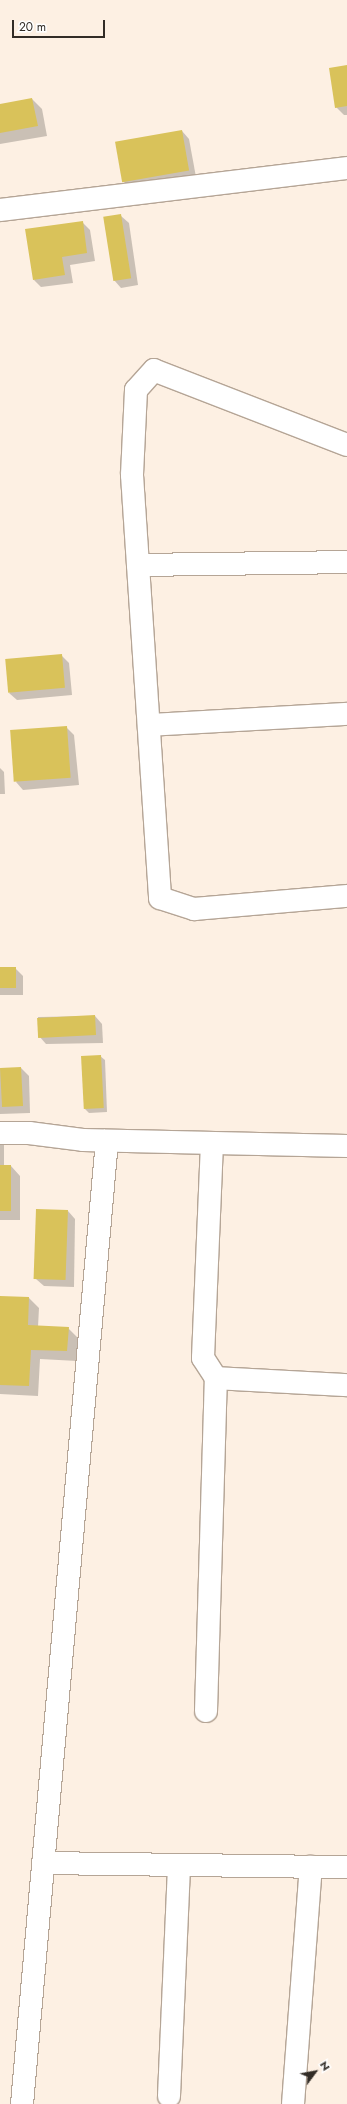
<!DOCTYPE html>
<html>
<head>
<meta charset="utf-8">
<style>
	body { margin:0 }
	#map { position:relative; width:347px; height:2104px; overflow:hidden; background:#fdf0e3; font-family:Jost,sans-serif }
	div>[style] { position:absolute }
	.shadow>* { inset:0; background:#0003 }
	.building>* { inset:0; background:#d9c25a; transform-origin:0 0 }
	.roads { filter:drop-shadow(1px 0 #b5a596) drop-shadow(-1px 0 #b5a596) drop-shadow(0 1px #b5a596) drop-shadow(0 -1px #b5a596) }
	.street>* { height:22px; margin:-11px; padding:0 11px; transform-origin:11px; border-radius:11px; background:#fff }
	span { translate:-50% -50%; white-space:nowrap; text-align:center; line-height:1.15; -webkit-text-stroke:3.5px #fff; paint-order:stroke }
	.north { position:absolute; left:295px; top:2052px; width:40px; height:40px; -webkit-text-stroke:3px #fff; paint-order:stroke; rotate:58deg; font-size:11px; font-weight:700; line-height:16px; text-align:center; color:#322c26 }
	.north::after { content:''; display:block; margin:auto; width:14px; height:18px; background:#322c26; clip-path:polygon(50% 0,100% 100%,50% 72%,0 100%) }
	.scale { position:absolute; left:12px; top:20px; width:93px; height:18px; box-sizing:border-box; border:2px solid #322c26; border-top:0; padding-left:5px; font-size:12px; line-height:14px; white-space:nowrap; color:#322c26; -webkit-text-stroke:3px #fff; paint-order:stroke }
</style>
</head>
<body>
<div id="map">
	<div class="shadow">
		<i style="clip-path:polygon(347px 67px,347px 115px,344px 115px,336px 107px)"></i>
		<i style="clip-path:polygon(32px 99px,42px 109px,47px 136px,0 144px,0 105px)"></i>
		<i style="clip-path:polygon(182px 131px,189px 139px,196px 177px,131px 188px,123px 181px)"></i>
		<i style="clip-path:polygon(121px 216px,129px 223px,138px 285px,121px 288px,114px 280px,104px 218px)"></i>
		<i style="clip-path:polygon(82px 222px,90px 230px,95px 261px,70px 265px,73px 283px,41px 287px,34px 280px)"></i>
		<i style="clip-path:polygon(62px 656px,69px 663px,72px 695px,17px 700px,9px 693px)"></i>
		<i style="clip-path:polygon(66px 727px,74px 735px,79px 785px,23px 790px,16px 782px)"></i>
		<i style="clip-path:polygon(0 768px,4px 772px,5px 794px,0 794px)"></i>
		<i style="clip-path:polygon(15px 968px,23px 976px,23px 995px,0 995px,0 969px)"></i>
		<i style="clip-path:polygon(95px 1016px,102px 1024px,103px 1043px,46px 1044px,39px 1036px,38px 1017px)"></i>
		<i style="clip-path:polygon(100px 1056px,105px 1060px,107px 1112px,89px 1113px,85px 1109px)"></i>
		<i style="clip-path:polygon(21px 1068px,29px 1076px,30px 1113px,0 1114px,0 1069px)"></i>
		<i style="clip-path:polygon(0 1140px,4px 1144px,4px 1166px,11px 1166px,20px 1176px,20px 1220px,0 1220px)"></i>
		<i style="clip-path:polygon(68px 1211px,75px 1219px,74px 1287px,44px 1286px,36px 1279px)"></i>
		<i style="clip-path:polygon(0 1297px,29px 1298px,39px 1308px,38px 1327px,68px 1328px,78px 1338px,77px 1361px,40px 1359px,38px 1396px,0 1394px)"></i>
	</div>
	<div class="building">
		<i style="clip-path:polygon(347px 65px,347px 106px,335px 108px,329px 68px)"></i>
		<i style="clip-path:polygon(32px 98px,38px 126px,0 133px,0 104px)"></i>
		<i style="left:182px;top:130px;width:41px;height:68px;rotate:80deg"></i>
		<i style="left:121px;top:214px;width:65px;height:18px;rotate:81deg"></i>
		<i style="clip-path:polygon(83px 221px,87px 253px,62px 257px,65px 275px,33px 280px,25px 229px)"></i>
		<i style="left:62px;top:654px;width:34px;height:57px;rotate:85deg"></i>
		<i style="left:67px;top:726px;width:52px;height:57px;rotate:86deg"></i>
		<i style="left:16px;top:967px;width:21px;height:16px;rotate:90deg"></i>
		<i style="left:95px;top:1015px;width:20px;height:58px;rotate:87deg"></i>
		<i style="left:101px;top:1055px;width:53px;height:20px;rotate:87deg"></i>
		<i style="left:21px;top:1067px;width:39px;height:21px;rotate:87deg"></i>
		<i style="left:0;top:1165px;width:11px;height:46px"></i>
		<i style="left:36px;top:1209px;width:32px;height:70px;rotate:2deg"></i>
		<i style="clip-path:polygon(0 1296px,29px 1297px,28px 1325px,69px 1327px,67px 1351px,31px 1350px,29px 1386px,0 1385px)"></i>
	</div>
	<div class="roads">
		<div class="street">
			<i style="left:0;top:210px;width:350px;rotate:-6.9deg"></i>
			<i style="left:347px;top:445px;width:207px;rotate:-158.8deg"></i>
			<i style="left:154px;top:370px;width:27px;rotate:132deg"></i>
			<i style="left:136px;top:390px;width:85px;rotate:92.7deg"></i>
			<i style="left:132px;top:475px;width:424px;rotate:86.2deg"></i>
			<i style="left:160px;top:898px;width:36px;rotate:18deg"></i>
			<i style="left:194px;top:909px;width:154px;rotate:-4.9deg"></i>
			<i style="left:138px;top:565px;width:209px;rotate:-0.8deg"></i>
			<i style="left:149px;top:725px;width:198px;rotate:-3.2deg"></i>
			<i style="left:0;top:1133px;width:29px"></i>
			<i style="left:29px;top:1133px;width:54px;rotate:7.4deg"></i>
			<i style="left:83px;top:1140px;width:264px;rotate:1.3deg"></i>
			<i style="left:212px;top:1143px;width:215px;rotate:92.4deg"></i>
			<i style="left:203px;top:1358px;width:24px;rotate:57deg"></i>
			<i style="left:216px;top:1378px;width:131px;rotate:3.1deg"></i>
			<i style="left:206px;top:1711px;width:333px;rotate:-88.3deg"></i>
			<i style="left:43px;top:1863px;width:304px;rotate:0.8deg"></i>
			<i style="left:169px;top:2096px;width:231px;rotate:-87.5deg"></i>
			<i style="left:22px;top:2104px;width:967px;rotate:-84.96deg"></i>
			<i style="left:293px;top:2104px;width:238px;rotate:-85.7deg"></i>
		</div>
	</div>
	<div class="north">N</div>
	<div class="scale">20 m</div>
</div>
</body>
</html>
